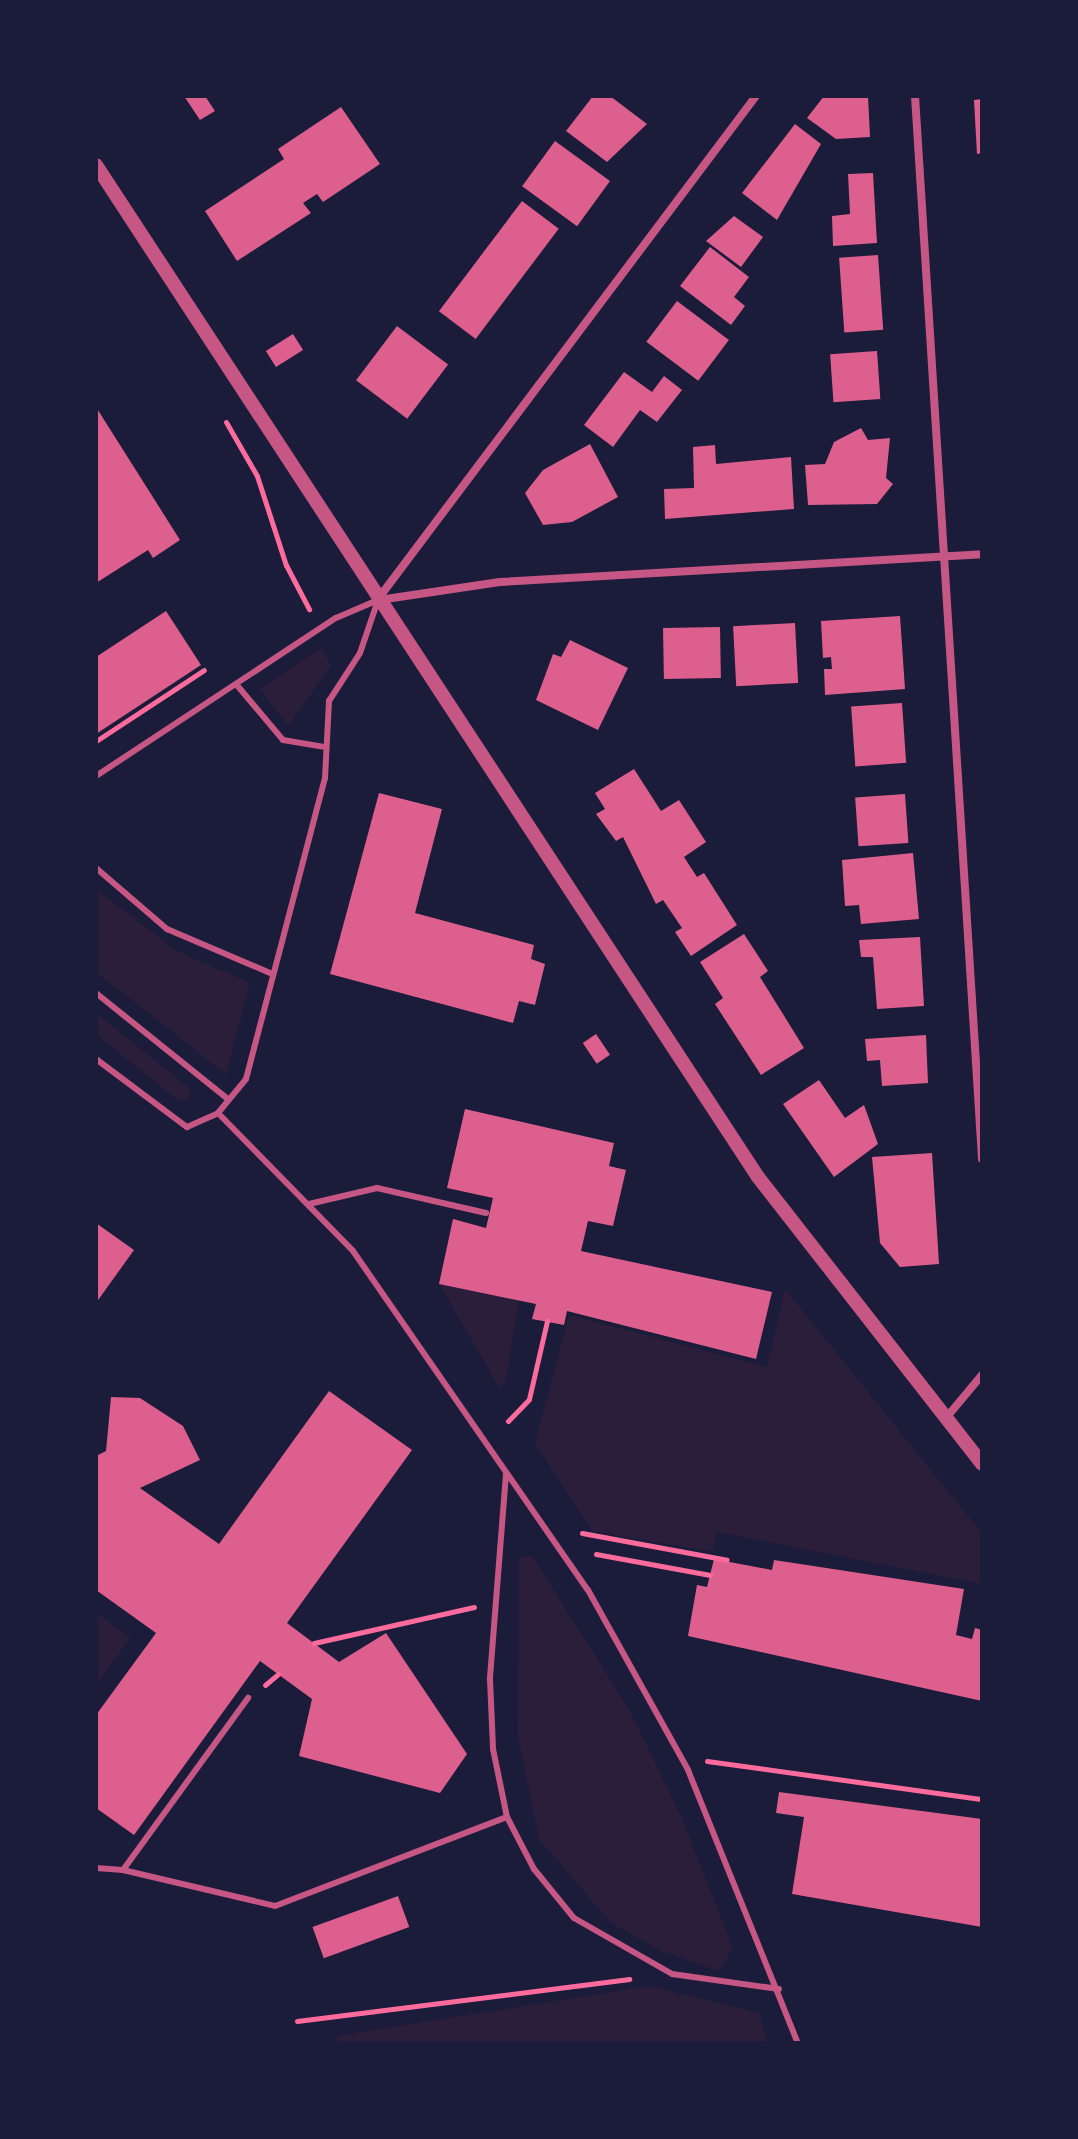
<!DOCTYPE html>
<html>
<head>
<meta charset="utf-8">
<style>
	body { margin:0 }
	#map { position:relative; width:1078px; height:2139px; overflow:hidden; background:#1b1b3a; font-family:"PT Serif",serif }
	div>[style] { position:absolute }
	.green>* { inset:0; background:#2a1e3b }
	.building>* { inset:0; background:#dd5f8e; transform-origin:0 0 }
	.path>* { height:5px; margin:-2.5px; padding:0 2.5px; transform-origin:2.5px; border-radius:2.5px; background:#ff6b9d }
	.service>* { height:6px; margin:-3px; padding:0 3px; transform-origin:3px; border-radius:3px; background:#c65784 }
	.minor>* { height:8px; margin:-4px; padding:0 4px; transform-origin:4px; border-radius:4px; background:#c65784 }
	.tertiary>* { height:14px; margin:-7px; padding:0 7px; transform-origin:7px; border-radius:7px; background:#c65784 }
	span { translate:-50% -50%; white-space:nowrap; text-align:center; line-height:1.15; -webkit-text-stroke:8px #1b1b3a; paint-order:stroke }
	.frame { position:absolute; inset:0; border:98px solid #1b1b3a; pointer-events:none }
</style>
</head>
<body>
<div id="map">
	<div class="green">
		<i style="clip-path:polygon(321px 648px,331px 665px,289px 726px,259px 689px)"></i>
		<i style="clip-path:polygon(96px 889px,175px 950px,250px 983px,226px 1074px,96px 972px)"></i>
		<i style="clip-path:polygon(96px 1013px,190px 1088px,189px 1098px,178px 1100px,96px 1034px)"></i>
		<i style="clip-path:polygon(439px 1284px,519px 1300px,506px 1382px,499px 1387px)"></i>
		<i style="clip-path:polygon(785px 1289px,982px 1533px,982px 1584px,717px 1532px,713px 1552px,592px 1531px,535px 1443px,569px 1315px,767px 1367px)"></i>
		<i style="clip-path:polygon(519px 1556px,533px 1557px,630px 1711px,682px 1818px,733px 1948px,719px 1971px,661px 1951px,611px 1923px,539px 1839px,518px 1736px)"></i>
		<i style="clip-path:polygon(96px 1612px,130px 1638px,96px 1686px)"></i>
		<i style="clip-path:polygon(649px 1986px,759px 2013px,768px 2043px,338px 2043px,336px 2036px)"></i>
	</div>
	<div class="building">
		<i style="clip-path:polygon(184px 96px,205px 96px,215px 111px,200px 120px)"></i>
		<i style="clip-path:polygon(593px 96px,610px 96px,647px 124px,607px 162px,566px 131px)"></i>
		<i style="clip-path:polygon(824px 96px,868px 96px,870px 137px,836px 139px,807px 118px)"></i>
		<i style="clip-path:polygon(982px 99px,982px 153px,977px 154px,974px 100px)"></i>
		<i style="clip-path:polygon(341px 107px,380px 164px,323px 202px,317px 194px,303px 203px,311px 213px,237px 261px,205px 211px,284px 159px,278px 149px)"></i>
		<i style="clip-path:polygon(795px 124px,821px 144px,777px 220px,742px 193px)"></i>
		<i style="left:555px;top:141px;width:68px;height:56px;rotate:36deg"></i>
		<i style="clip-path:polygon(873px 173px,877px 243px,833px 246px,832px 216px,850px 214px,848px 174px)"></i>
		<i style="left:522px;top:201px;width:46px;height:138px;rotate:37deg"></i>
		<i style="clip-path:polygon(734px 216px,763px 237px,741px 267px,706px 241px)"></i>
		<i style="clip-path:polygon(710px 247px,749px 277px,734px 297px,745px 306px,731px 325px,680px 286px)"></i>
		<i style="left:878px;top:255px;width:75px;height:39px;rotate:86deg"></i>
		<i style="left:677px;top:301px;width:65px;height:51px;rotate:37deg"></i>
		<i style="left:397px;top:326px;width:64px;height:68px;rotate:37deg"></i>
		<i style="left:293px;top:334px;width:19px;height:32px;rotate:58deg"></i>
		<i style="left:877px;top:351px;width:48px;height:47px;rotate:86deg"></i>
		<i style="clip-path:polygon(624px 372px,652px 392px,664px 376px,682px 390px,657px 422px,640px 410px,613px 447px,584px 425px)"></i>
		<i style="clip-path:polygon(96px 407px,180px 540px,153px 558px,148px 550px,96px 583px)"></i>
		<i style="clip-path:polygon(861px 428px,868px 440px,890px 438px,886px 478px,893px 484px,877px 504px,808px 505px,805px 465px,825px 464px,834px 442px)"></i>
		<i style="clip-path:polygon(590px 444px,618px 497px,572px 522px,543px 525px,525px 493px,543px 470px)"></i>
		<i style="clip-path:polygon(715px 445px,716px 464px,791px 457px,794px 509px,665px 519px,664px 489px,694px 488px,693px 447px)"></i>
		<i style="clip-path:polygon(166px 611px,201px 665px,96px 734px,96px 657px)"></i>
		<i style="clip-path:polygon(900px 616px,905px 689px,825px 695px,824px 669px,832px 669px,831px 657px,823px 658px,821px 621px)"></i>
		<i style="left:795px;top:623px;width:60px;height:62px;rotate:87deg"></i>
		<i style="left:720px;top:627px;width:51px;height:57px;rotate:89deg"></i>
		<i style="clip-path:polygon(570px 640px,628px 668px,598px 730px,536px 700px,553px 654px,561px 657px)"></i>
		<i style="left:902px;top:703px;width:60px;height:51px;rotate:86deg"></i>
		<i style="clip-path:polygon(634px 769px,661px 811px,679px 800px,706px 842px,684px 857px,697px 877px,704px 873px,737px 925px,691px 956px,675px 932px,682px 928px,663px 900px,656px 904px,623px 837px,616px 841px,596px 814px,605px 809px,595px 793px)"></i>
		<i style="clip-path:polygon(379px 793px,442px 809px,415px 913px,534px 945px,531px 959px,545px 964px,535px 1005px,519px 1001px,513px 1023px,330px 974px)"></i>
		<i style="left:905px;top:794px;width:49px;height:50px;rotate:86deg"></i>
		<i style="clip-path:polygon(913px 853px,919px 919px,861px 924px,859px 905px,845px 906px,842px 860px)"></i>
		<i style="clip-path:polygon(744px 934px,768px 971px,760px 977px,804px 1048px,761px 1075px,715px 1004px,723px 998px,700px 962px)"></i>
		<i style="clip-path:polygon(920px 937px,924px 1006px,877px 1009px,873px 957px,861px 957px,859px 940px)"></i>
		<i style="left:596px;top:1034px;width:25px;height:16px;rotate:56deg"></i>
		<i style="clip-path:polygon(926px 1035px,928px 1083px,882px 1086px,880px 1060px,867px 1061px,865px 1039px)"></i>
		<i style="clip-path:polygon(819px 1080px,845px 1118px,864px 1105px,878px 1144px,834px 1177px,783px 1104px)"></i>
		<i style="clip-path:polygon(465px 1109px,614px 1143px,609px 1166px,626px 1170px,613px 1226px,588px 1221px,581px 1251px,772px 1292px,756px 1359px,567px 1311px,564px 1325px,532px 1319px,536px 1304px,439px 1284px,453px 1219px,486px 1228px,493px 1198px,447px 1188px)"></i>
		<i style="clip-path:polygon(932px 1153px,939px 1264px,900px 1267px,880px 1243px,872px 1157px)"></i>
		<i style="clip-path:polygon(96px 1223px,134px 1250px,96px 1303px)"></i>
		<i style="clip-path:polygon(329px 1391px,412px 1450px,287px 1623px,339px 1662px,386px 1633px,467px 1754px,440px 1793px,299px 1756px,312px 1699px,260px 1661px,134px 1835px,96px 1808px,96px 1715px,156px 1633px,96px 1590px,96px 1456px,106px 1451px,111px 1397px,140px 1398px,183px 1426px,200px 1460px,140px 1488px,219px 1544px)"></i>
		<i style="clip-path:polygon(714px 1559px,772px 1570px,774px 1560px,964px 1589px,956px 1635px,972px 1639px,975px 1628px,982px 1630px,982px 1701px,688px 1636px,697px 1585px,707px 1587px)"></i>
		<i style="clip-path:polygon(779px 1792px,982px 1819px,982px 1927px,792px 1894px,804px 1817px,776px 1813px)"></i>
		<i style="left:398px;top:1896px;width:33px;height:91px;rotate:70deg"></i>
	</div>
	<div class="path">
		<i style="left:226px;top:422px;width:62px;rotate:60.1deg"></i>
		<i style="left:257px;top:476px;width:94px;rotate:72deg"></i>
		<i style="left:286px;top:565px;width:50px;rotate:62.4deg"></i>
		<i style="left:96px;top:741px;width:129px;rotate:-33.3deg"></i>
		<i style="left:508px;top:1421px;width:30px;rotate:-46deg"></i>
		<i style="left:529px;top:1399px;width:80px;rotate:-77deg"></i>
		<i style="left:582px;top:1533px;width:147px;rotate:10.5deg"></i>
		<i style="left:596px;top:1554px;width:116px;rotate:10.4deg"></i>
		<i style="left:314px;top:1643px;width:164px;rotate:-12.7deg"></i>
		<i style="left:265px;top:1685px;width:17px;rotate:-40deg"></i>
		<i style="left:707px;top:1761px;width:278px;rotate:7.9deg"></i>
		<i style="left:297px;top:2021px;width:335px;rotate:-7.2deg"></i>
	</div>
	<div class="service">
		<i style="left:236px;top:684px;width:73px;rotate:50deg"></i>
		<i style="left:283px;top:740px;width:43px;rotate:9.5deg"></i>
		<i style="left:96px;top:776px;width:287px;rotate:-33.4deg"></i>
		<i style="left:336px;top:618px;width:46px;rotate:-23.2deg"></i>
		<i style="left:96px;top:868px;width:94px;rotate:40.7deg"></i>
		<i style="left:167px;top:929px;width:112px;rotate:23.1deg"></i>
		<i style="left:96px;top:993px;width:169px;rotate:38.8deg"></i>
		<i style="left:96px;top:1059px;width:114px;rotate:36.8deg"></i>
		<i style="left:187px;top:1127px;width:34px;rotate:-24deg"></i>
		<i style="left:218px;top:1113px;width:44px;rotate:-50.5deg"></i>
		<i style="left:246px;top:1079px;width:311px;rotate:-75.3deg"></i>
		<i style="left:325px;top:778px;width:77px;rotate:-87deg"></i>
		<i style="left:329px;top:701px;width:57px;rotate:-57.1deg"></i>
		<i style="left:360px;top:653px;width:56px;rotate:-71.2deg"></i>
		<i style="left:218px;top:1113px;width:193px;rotate:45.6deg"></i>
		<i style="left:353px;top:1251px;width:412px;rotate:55.3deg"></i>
		<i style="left:588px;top:1590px;width:206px;rotate:60.9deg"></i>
		<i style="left:688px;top:1770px;width:294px;rotate:68.1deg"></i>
		<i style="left:309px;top:1204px;width:70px;rotate:-13.2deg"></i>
		<i style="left:377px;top:1188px;width:112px;rotate:12.9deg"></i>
		<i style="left:506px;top:1474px;width:206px;rotate:94.5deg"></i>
		<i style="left:490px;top:1679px;width:70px;rotate:87.5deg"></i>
		<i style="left:493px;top:1749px;width:69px;rotate:78.4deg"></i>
		<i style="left:507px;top:1817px;width:59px;rotate:62.6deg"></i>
		<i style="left:534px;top:1869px;width:63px;rotate:50.8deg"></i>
		<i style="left:574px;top:1918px;width:113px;rotate:29.7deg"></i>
		<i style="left:672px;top:1974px;width:108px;rotate:8deg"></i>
		<i style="left:96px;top:1868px;width:27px;rotate:4deg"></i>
		<i style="left:123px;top:1870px;width:213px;rotate:-54deg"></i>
		<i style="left:123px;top:1870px;width:156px;rotate:13.3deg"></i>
		<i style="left:275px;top:1906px;width:248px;rotate:-21deg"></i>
	</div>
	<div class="minor">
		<i style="left:915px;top:96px;width:1065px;rotate:86.39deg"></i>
		<i style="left:378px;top:599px;width:629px;rotate:-53.08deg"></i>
		<i style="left:379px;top:600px;width:122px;rotate:-8.5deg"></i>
		<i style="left:500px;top:582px;width:483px;rotate:-3.3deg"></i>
		<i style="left:946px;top:1418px;width:56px;rotate:-50.1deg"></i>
	</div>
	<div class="tertiary">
		<i style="left:96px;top:165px;width:1209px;rotate:56.81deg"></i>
		<i style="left:758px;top:1177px;width:364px;rotate:52deg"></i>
	</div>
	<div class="frame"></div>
</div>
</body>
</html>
